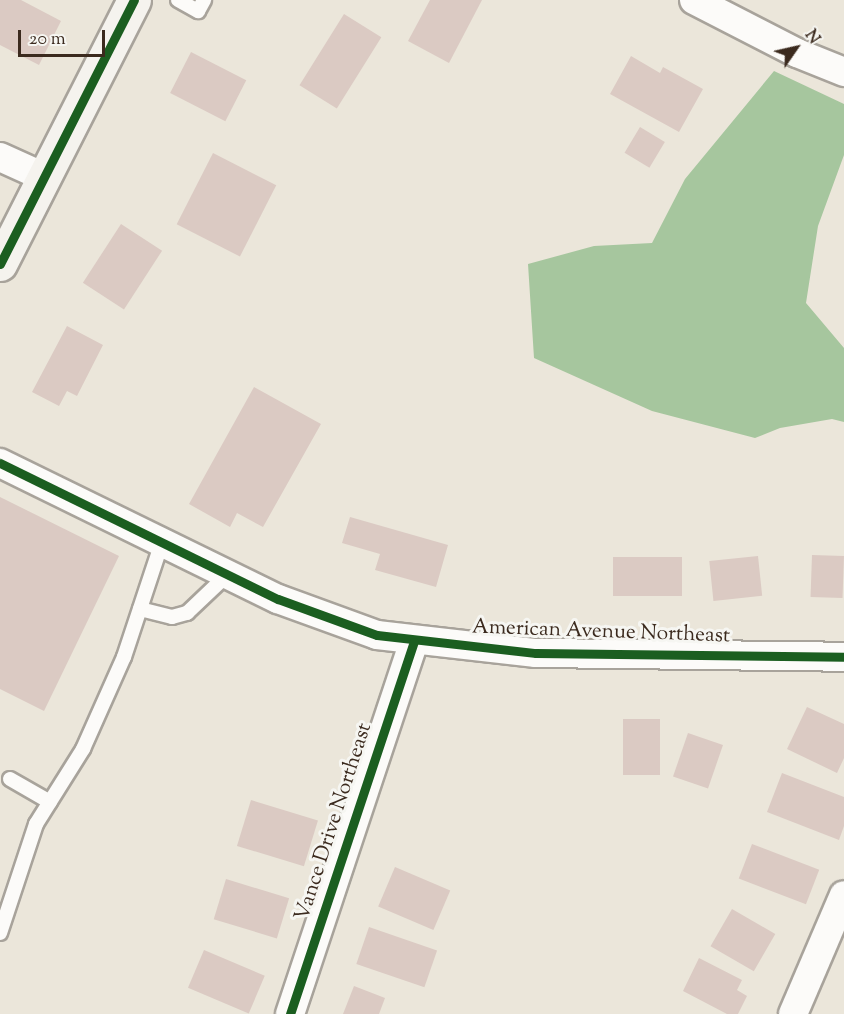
<!DOCTYPE html>
<html>
<head>
<meta charset="utf-8">
<style>
	body { margin:0 }
	#map { position:relative; width:844px; height:1014px; overflow:hidden; background:#ebe6da; font-family:"Sorts Mill Goudy",serif }
	div>[style] { position:absolute }
	.forest>* { inset:0; background:#a6c69e }
	.building>* { inset:0; background:#dbcac3; transform-origin:0 0 }
	.roads { filter:drop-shadow(2px 0 #a8a39b) drop-shadow(-2px 0 #a8a39b) drop-shadow(0 2px #a8a39b) drop-shadow(0 -2px #a8a39b) }
	.lane>* { height:14px; margin:-7px; padding:0 7px; transform-origin:7px; border-radius:7px; background:#fcfbf9 }
	.street>* { height:28px; margin:-14px; padding:0 14px; transform-origin:14px; border-radius:14px; background:#fcfbf9 }
	.secondary>* { height:33px; margin:-16.5px; padding:0 16.5px; transform-origin:16.5px; border-radius:16.5px; background:#f5f3ee }
	.cycleway>* { height:9px; margin:-4.5px; padding:0 4.5px; transform-origin:4.5px; border-radius:4.5px; background:#1b5e20 }
	span { translate:-50% -50%; white-space:nowrap; text-align:center; line-height:1.15; -webkit-text-stroke:6px #f6f6f2; paint-order:stroke }
	.street-label { font-size:21px; color:#3b2a1e }
	.north { position:absolute; left:766px; top:18px; width:60px; height:60px; -webkit-text-stroke:4px #f6f6f2; paint-order:stroke; rotate:56deg; font-size:16px; font-weight:700; line-height:24px; text-align:center; color:#3b2a1e }
	.north::after { content:''; display:block; margin:auto; width:21px; height:27px; background:#3b2a1e; clip-path:polygon(50% 0,100% 100%,50% 72%,0 100%) }
	.scale { position:absolute; left:18px; top:30px; width:87px; height:27px; box-sizing:border-box; border:3px solid #3b2a1e; border-top:0; padding-left:8px; font-size:18px; line-height:21px; white-space:nowrap; color:#3b2a1e; -webkit-text-stroke:4px #f6f6f2; paint-order:stroke }
</style>
</head>
<body>
<div id="map">
	<div class="forest">
		<i style="clip-path:polygon(774px 71px,844px 104px,844px 155px,818px 226px,806px 303px,844px 348px,844px 422px,832px 419px,780px 428px,755px 438px,652px 411px,534px 358px,528px 264px,594px 246px,652px 243px,685px 179px)"></i>
	</div>
	<div class="building">
		<i style="clip-path:polygon(0 0,21px 0,61px 21px,39px 65px,0 45px)"></i>
		<i style="clip-path:polygon(430px 0,482px 0,449px 63px,408px 41px)"></i>
		<i style="left:344px;top:14px;width:44px;height:84px;rotate:32deg"></i>
		<i style="left:191px;top:52px;width:62px;height:46px;rotate:27deg"></i>
		<i style="clip-path:polygon(631px 56px,660px 73px,663px 67px,703px 89px,679px 132px,610px 94px)"></i>
		<i style="left:640px;top:127px;width:29px;height:30px;rotate:31deg"></i>
		<i style="left:213px;top:153px;width:71px;height:80px;rotate:27deg"></i>
		<i style="left:121px;top:224px;width:49px;height:70px;rotate:33deg"></i>
		<i style="clip-path:polygon(67px 326px,103px 345px,77px 396px,67px 391px,59px 406px,32px 392px)"></i>
		<i style="clip-path:polygon(254px 387px,321px 424px,263px 527px,237px 513px,230px 527px,189px 504px)"></i>
		<i style="clip-path:polygon(0 497px,119px 556px,44px 711px,0 689px)"></i>
		<i style="clip-path:polygon(350px 517px,448px 545px,436px 587px,375px 570px,380px 554px,342px 543px)"></i>
		<i style="left:812px;top:555px;width:32px;height:42px;rotate:2deg"></i>
		<i style="left:758px;top:556px;width:40px;height:49px;rotate:84deg"></i>
		<i style="left:613px;top:557px;width:69px;height:39px"></i>
		<i style="clip-path:polygon(807px 707px,844px 724px,844px 758px,837px 773px,787px 749px)"></i>
		<i style="left:623px;top:719px;width:37px;height:56px"></i>
		<i style="left:688px;top:733px;width:37px;height:46px;rotate:19deg"></i>
		<i style="clip-path:polygon(782px 773px,844px 797px,844px 826px,839px 840px,767px 812px)"></i>
		<i style="left:251px;top:800px;width:70px;height:48px;rotate:17deg"></i>
		<i style="left:752px;top:844px;width:72px;height:37px;rotate:21deg"></i>
		<i style="left:395px;top:867px;width:60px;height:43px;rotate:23deg"></i>
		<i style="left:226px;top:879px;width:66px;height:42px;rotate:17deg"></i>
		<i style="left:732px;top:909px;width:50px;height:43px;rotate:30deg"></i>
		<i style="left:369px;top:927px;width:72px;height:39px;rotate:19deg"></i>
		<i style="left:204px;top:950px;width:66px;height:41px;rotate:23deg"></i>
		<i style="clip-path:polygon(699px 958px,742px 980px,737px 990px,747px 996px,738px 1014px,727px 1014px,683px 991px)"></i>
		<i style="clip-path:polygon(354px 986px,385px 998px,379px 1014px,343px 1014px)"></i>
	</div>
	<div class="roads">
		<div class="lane">
			<i style="left:178px;top:0;width:23px;rotate:29deg"></i>
			<i style="left:198px;top:11px;width:13px;rotate:-61deg"></i>
			<i style="left:140px;top:609px;width:33px;rotate:14deg"></i>
			<i style="left:172px;top:617px;width:16px;rotate:-15deg"></i>
			<i style="left:187px;top:613px;width:55px;rotate:-43.5deg"></i>
			<i style="left:10px;top:779px;width:46px;rotate:29.9deg"></i>
			<i style="left:0;top:933px;width:115px;rotate:-71.7deg"></i>
			<i style="left:36px;top:824px;width:89px;rotate:-57.9deg"></i>
			<i style="left:83px;top:749px;width:101px;rotate:-66deg"></i>
			<i style="left:124px;top:657px;width:121px;rotate:-71.7deg"></i>
		</div>
		<div class="street">
			<i style="left:694px;top:0;width:116px;rotate:27.2deg"></i>
			<i style="left:797px;top:53px;width:51px;rotate:22deg"></i>
			<i style="left:0;top:157px;width:48px;rotate:24.4deg"></i>
			<i style="left:0;top:463px;width:309px;rotate:26.1deg"></i>
			<i style="left:278px;top:599px;width:105px;rotate:20deg"></i>
			<i style="left:377px;top:635px;width:160px;rotate:6.5deg"></i>
			<i style="left:536px;top:653px;width:308px;rotate:0.7deg"></i>
			<i style="left:290px;top:1014px;width:392px;rotate:-71.6deg"></i>
			<i style="left:793px;top:1014px;width:129px;rotate:-66.8deg"></i>
		</div>
		<div class="secondary">
			<i style="left:0;top:264px;width:296px;rotate:-63.1deg"></i>
		</div>
	</div>
	<div class="cycleway">
		<i style="left:0;top:264px;width:296px;rotate:-63.1deg"></i>
		<i style="left:0;top:463px;width:309px;rotate:26.1deg"></i>
		<i style="left:278px;top:599px;width:105px;rotate:20deg"></i>
		<i style="left:377px;top:635px;width:160px;rotate:6.5deg"></i>
		<i style="left:536px;top:653px;width:308px;rotate:0.7deg"></i>
		<i style="left:290px;top:1014px;width:392px;rotate:-71.6deg"></i>
	</div>
	<div class="street-label">
		<span style="left:601px;top:632px;rotate:2deg">American Avenue Northeast</span>
		<span style="left:334px;top:822px;rotate:-72deg">Vance Drive Northeast</span>
	</div>
	<div class="north">N</div>
	<div class="scale">20 m</div>
</div>
</body>
</html>
